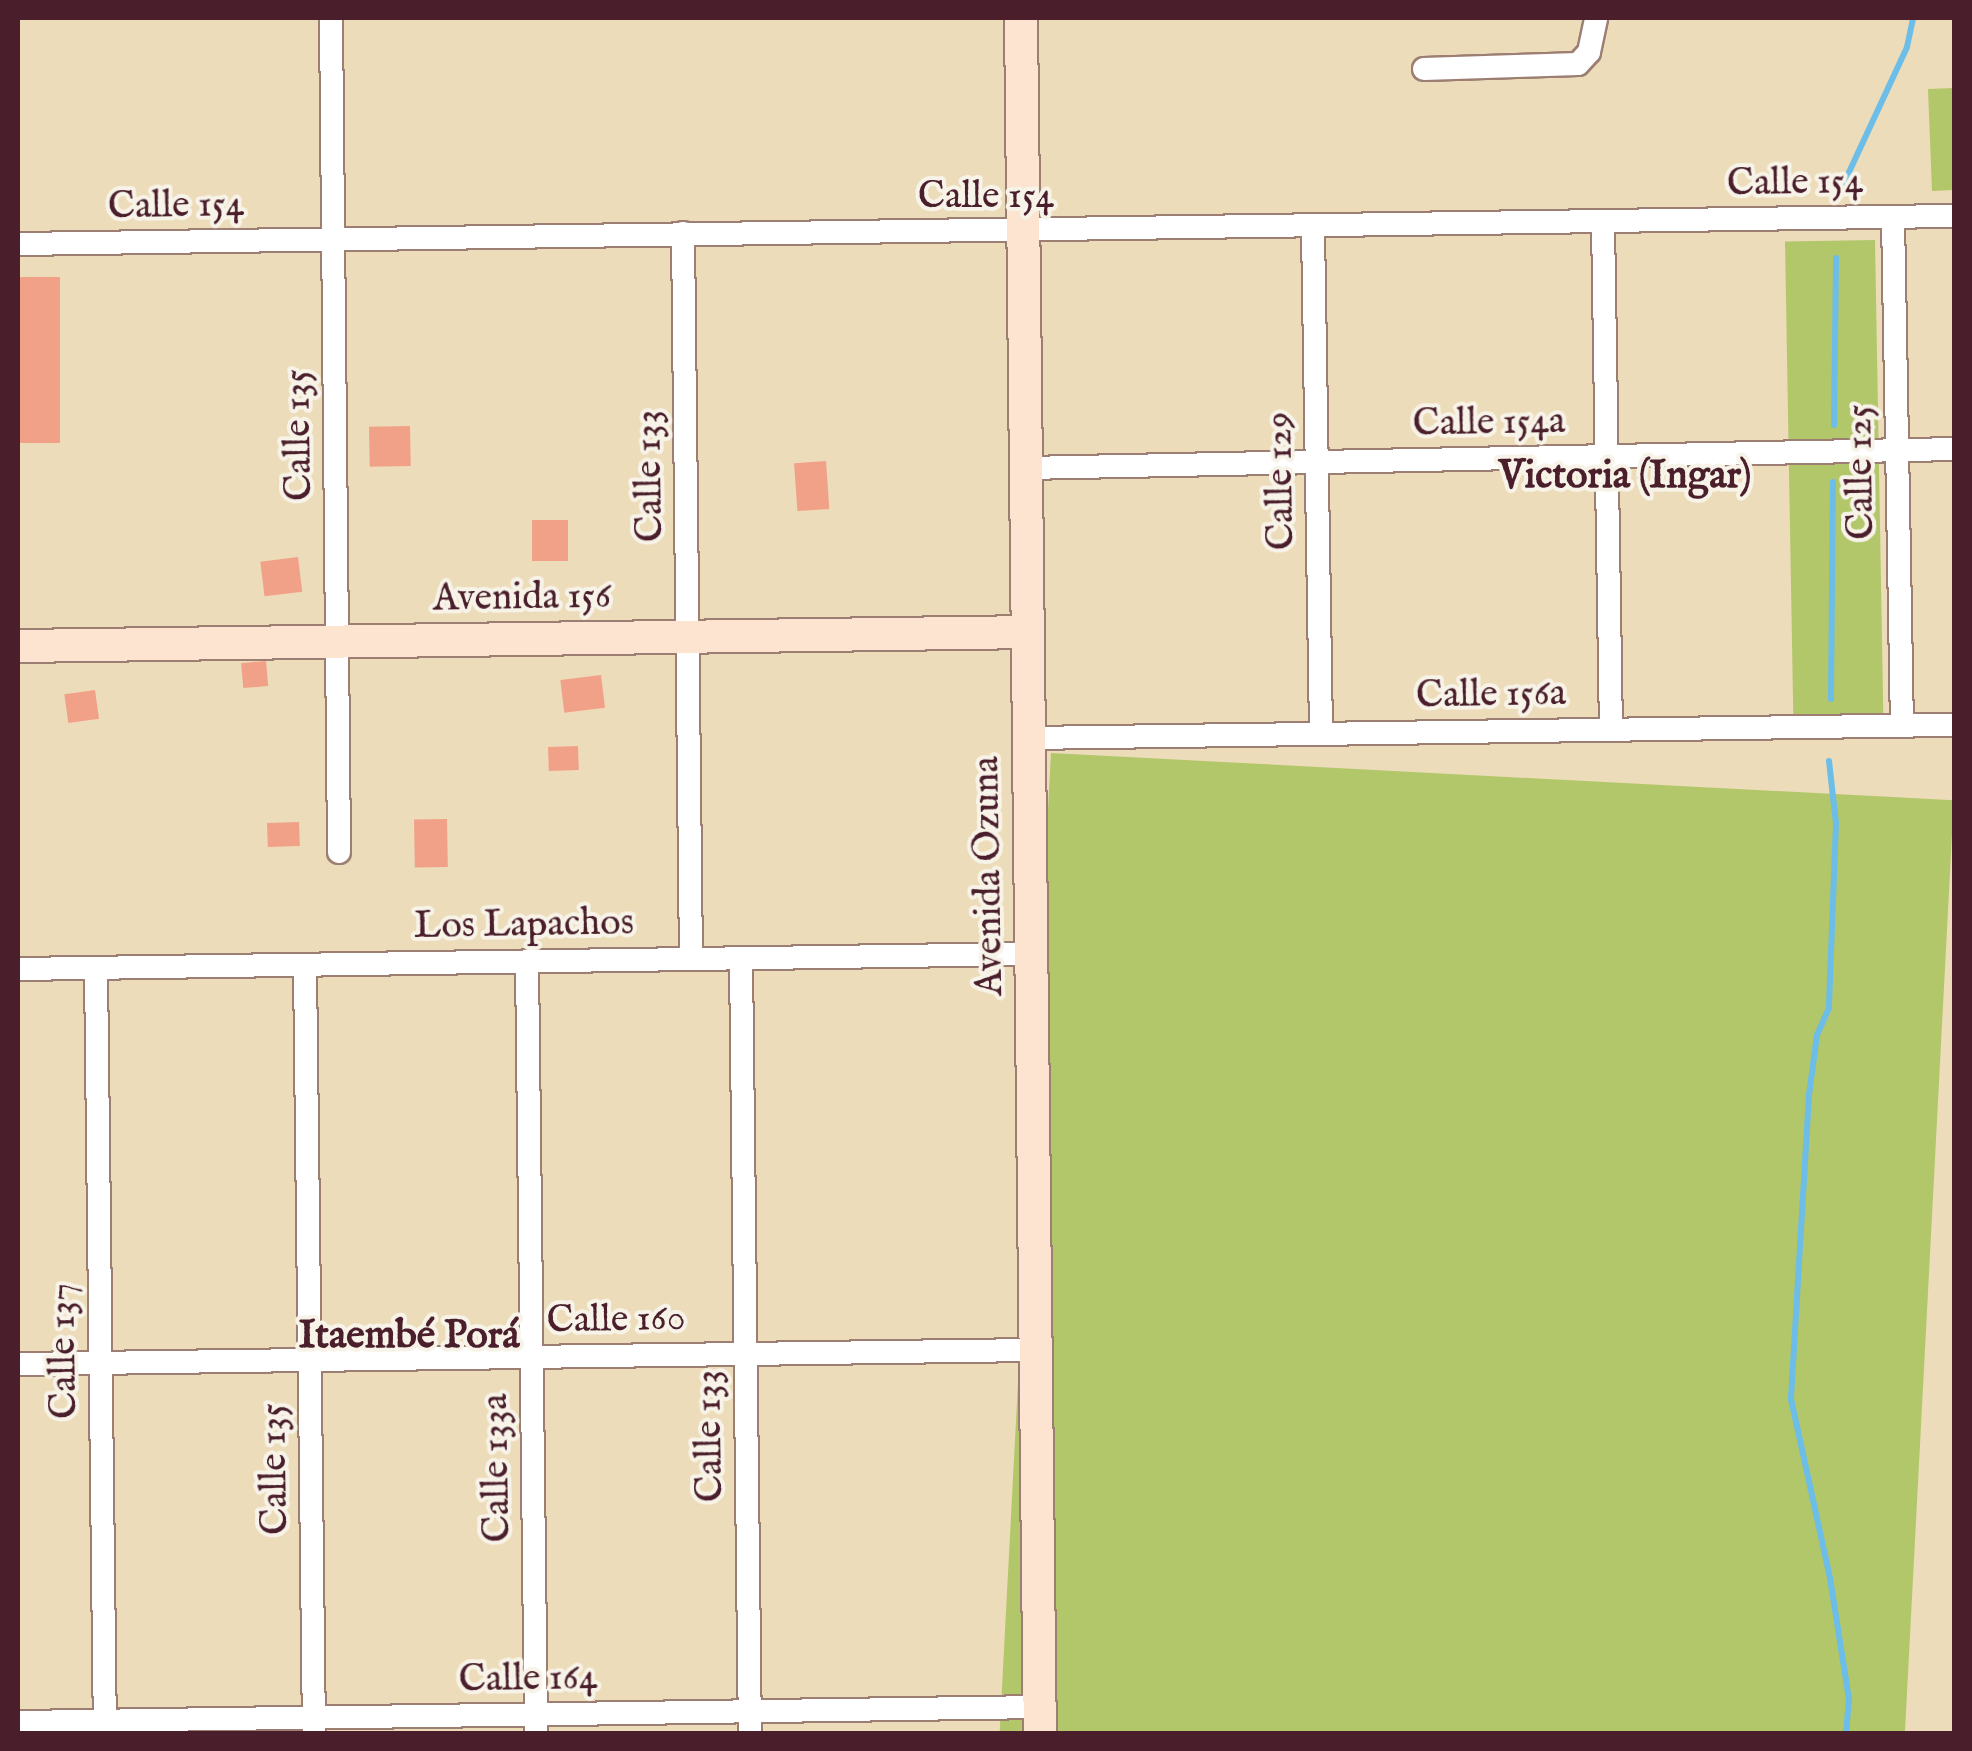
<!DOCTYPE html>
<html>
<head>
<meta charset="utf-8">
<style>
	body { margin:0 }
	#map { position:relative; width:1972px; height:1751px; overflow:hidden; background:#eddcb9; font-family:"IM FELL English",serif }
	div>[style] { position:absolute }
	.green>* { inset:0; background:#b2c66a; transform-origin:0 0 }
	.stream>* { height:6px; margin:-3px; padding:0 3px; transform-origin:3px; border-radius:3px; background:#6cbde7 }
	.building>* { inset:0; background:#f2a189; transform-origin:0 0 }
	.roads { filter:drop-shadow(2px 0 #9c7e72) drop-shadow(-2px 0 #9c7e72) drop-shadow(0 2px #9c7e72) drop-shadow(0 -2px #9c7e72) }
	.minor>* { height:22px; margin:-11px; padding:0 11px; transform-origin:11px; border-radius:11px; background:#fff }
	.secondary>* { height:32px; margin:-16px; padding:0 16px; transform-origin:16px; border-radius:16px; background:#fde4d1 }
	span { translate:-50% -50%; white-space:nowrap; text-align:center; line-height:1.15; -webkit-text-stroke:8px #f7f3e8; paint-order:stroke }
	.street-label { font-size:38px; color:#4a1f2b }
	.neighbourhood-label { font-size:40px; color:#4a1f2b; font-weight:700 }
	.frame { position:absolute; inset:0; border:20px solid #4a1f2b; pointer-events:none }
</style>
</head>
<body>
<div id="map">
	<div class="green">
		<i style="clip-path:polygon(1954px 88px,1954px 190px,1932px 191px,1928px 89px)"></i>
		<i style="left:1875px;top:240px;width:476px;height:90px;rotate:89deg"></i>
		<i style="left:1051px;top:753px;width:904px;height:980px;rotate:3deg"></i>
	</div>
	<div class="stream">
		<i style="left:1837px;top:198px;width:166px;rotate:-65.1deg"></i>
		<i style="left:1907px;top:47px;width:30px;rotate:-78deg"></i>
		<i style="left:1834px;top:425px;width:167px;rotate:-89.3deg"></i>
		<i style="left:1831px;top:699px;width:217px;rotate:-89.5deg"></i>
		<i style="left:1829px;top:761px;width:62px;rotate:83.6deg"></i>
		<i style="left:1836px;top:823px;width:185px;rotate:92.2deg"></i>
		<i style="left:1829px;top:1008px;width:30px;rotate:114deg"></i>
		<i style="left:1817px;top:1035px;width:61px;rotate:97.6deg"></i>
		<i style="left:1809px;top:1095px;width:305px;rotate:93.4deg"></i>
		<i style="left:1791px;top:1399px;width:183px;rotate:77.7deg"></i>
		<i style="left:1830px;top:1578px;width:122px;rotate:81.1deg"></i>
		<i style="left:1849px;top:1699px;width:35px;rotate:95deg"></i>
	</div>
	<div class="building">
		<i style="left:18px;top:277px;width:42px;height:166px"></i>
		<i style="left:410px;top:426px;width:40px;height:41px;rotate:89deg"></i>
		<i style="left:826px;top:461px;width:48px;height:32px;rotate:86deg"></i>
		<i style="left:532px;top:520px;width:36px;height:41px"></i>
		<i style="left:298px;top:557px;width:35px;height:38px;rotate:83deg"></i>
		<i style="left:266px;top:661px;width:25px;height:25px;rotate:85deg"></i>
		<i style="left:601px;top:675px;width:33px;height:41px;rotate:83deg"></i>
		<i style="left:95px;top:690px;width:29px;height:31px;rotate:82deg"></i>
		<i style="left:578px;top:746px;width:24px;height:30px;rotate:88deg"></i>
		<i style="left:447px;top:819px;width:48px;height:33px;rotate:89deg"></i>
		<i style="left:299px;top:822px;width:24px;height:32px;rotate:88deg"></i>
	</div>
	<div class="roads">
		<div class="minor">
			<i style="left:331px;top:18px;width:834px;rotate:89.45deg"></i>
			<i style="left:1424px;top:69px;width:154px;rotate:-1.9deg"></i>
			<i style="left:1578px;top:64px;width:16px;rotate:-47deg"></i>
			<i style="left:1589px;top:52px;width:35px;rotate:-78deg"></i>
			<i style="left:1893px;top:217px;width:508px;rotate:88.99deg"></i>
			<i style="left:1603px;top:222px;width:507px;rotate:89.1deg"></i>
			<i style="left:1313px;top:228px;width:506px;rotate:89.09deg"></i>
			<i style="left:683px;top:233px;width:726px;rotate:89.37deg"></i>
			<i style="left:18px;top:244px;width:1936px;rotate:-0.83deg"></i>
			<i style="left:1026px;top:468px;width:928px;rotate:-1.17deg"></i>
			<i style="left:1029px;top:738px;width:925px;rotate:-0.81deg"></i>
			<i style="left:741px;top:958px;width:776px;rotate:89.34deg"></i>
			<i style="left:527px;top:961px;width:773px;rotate:89.33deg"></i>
			<i style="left:305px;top:965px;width:769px;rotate:89.33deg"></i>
			<i style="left:96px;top:968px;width:766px;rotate:89.33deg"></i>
			<i style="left:18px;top:969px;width:1013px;rotate:-0.85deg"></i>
			<i style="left:18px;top:1364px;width:1018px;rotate:-0.79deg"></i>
			<i style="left:18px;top:1722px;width:1022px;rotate:-0.84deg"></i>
		</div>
		<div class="secondary">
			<i style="left:1021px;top:18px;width:1716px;rotate:89.37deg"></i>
			<i style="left:18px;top:646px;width:1010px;rotate:-0.79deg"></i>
		</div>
	</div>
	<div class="street-label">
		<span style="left:1795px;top:184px;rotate:-1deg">Calle 154</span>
		<span style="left:986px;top:198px">Calle 154</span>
		<span style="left:176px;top:207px;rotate:-1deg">Calle 154</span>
		<span style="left:1489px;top:424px;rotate:-1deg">Calle 154a</span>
		<span style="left:300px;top:435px;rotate:-91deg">Calle 135</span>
		<span style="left:1862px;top:472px;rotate:-91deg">Calle 125</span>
		<span style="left:651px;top:476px;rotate:-91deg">Calle 133</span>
		<span style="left:1282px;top:481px;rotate:-91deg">Calle 129</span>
		<span style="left:522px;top:599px;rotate:-1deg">Avenida 156</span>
		<span style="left:1491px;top:696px;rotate:-1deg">Calle 156a</span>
		<span style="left:990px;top:876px;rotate:-91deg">Avenida Ozuna</span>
		<span style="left:524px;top:926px;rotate:-1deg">Los Lapachos</span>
		<span style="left:616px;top:1321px;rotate:-1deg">Calle 160</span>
		<span style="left:65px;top:1351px;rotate:-91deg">Calle 137</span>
		<span style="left:711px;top:1436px;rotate:-91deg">Calle 133</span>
		<span style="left:498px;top:1468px;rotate:-91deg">Calle 133a</span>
		<span style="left:276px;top:1469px;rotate:-91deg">Calle 135</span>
		<span style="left:528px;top:1680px;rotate:-1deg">Calle 164</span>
	</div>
	<div class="neighbourhood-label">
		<span style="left:1625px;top:477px">Victoria (Ingar)</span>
		<span style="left:409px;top:1337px">Itaembé Porá</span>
	</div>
	<div class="frame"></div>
</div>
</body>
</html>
